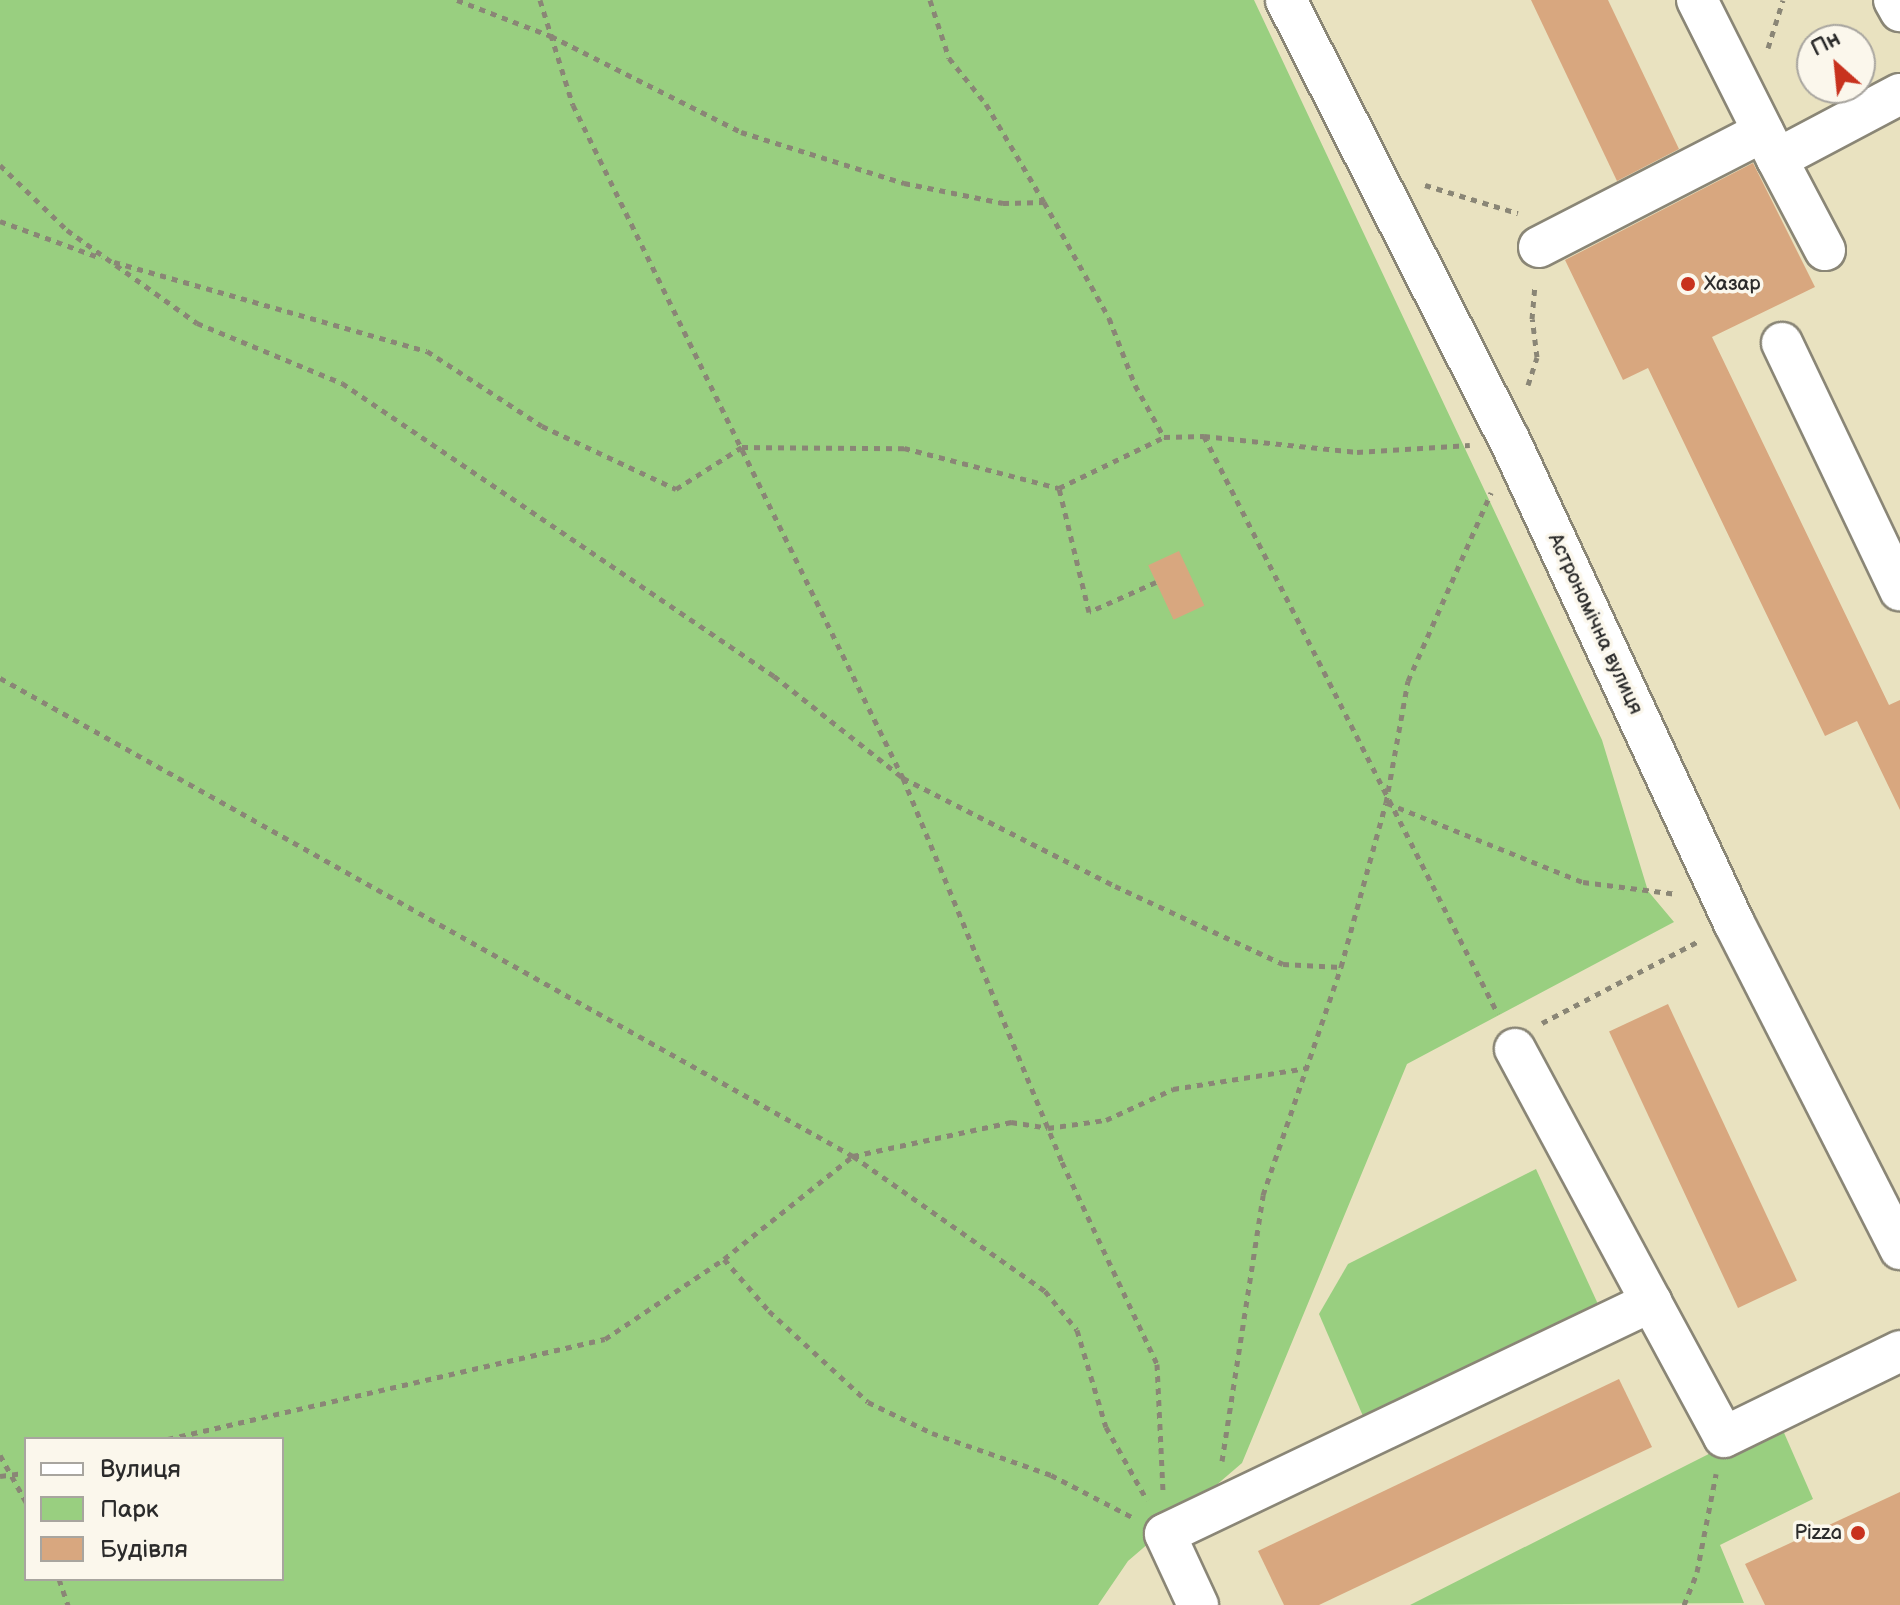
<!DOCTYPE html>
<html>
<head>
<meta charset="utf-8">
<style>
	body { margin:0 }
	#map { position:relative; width:1900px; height:1605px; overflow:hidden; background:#e9e2c0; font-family:"Balsamiq Sans",sans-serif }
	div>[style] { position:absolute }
	.green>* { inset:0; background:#99cf80 }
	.building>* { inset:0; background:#d8a77f; transform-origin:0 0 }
	.path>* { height:5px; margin-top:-2.5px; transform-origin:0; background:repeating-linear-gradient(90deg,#8a8676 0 6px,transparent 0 12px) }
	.roads { filter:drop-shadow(2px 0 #8a8676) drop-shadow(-2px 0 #8a8676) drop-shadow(0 2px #8a8676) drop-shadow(0 -2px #8a8676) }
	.minor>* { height:40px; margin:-20px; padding:0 20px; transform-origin:20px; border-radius:20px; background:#fff }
	.dots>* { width:22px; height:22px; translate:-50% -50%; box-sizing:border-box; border:4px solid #fbf7ec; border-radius:50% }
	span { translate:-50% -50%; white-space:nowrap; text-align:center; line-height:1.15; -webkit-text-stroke:7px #fbf7ec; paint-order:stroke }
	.poi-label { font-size:20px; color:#2b2b2b }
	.left { translate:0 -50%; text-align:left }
	.right { translate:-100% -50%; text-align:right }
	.street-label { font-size:20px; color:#2b2b2b }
	.legend { position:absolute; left:24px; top:1437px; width:260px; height:144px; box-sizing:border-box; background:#fbf7ec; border:2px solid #a8a59f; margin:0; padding:10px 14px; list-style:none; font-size:24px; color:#2b2b2b }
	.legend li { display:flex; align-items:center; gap:16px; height:40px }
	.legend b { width:40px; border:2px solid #a8a59f }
	.north { position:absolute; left:1796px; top:24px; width:80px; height:80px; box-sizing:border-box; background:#fbf7ec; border:2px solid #a8a59f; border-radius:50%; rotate:333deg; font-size:22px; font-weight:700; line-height:32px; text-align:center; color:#2b2b2b }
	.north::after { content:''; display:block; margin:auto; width:28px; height:36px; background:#c8321e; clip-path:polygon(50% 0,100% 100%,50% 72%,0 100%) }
</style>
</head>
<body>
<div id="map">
	<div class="green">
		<i style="clip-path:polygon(evenodd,0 0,1254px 0,1602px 740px,1648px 891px,1674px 922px,1407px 1064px,1242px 1463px,1128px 1561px,1098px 1605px,0 1605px,0 0,26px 1439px,282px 1439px,282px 1579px,26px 1579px,26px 1439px)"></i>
		<i style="clip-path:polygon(1536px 1169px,1603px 1315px,1366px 1423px,1319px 1314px,1348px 1264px)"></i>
		<i style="clip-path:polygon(1778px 1419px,1813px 1499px,1720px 1545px,1744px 1603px,1410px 1605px)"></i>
	</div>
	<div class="building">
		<i style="clip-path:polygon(1531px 0,1608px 0,1679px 149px,1617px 181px)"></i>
		<i style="clip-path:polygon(1753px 163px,1815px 287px,1712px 337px,1889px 705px,1900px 700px,1900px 810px,1857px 721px,1825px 736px,1648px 368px,1623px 380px,1565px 260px)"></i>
		<i style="left:1179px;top:551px;width:60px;height:34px;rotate:65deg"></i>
		<i style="left:1668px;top:1004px;width:305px;height:65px;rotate:65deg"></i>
		<i style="clip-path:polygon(1619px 1379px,1652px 1447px,1319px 1605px,1284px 1605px,1258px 1551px)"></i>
		<i style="clip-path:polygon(1900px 1492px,1900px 1605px,1765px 1605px,1745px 1564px)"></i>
	</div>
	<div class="path">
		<i style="left:457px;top:0;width:101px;rotate:21deg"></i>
		<i style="left:551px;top:36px;width:213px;rotate:26.8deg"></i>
		<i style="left:741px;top:132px;width:171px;rotate:17.4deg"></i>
		<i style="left:904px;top:183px;width:101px;rotate:11.4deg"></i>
		<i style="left:1003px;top:203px;width:41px;rotate:-1.4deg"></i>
		<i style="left:540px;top:0;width:110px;rotate:72.6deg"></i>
		<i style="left:573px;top:105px;width:750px;rotate:63.88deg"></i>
		<i style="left:903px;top:778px;width:416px;rotate:67.5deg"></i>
		<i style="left:1062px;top:1162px;width:223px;rotate:64.8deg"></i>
		<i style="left:1157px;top:1364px;width:129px;rotate:87.3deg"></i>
		<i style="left:930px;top:0;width:61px;rotate:71.9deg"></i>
		<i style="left:949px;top:58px;width:59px;rotate:51.2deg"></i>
		<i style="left:986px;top:104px;width:114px;rotate:59.4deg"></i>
		<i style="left:1044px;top:202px;width:133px;rotate:60.7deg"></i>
		<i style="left:1109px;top:318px;width:72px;rotate:68.8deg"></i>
		<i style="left:1135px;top:385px;width:60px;rotate:60.9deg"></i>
		<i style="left:1768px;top:48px;width:50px;rotate:-72.6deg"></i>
		<i style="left:0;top:165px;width:93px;rotate:44.1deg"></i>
		<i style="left:67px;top:230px;width:160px;rotate:35.6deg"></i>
		<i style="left:197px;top:323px;width:157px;rotate:22.5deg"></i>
		<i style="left:342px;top:383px;width:522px;rotate:34.15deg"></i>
		<i style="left:774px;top:676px;width:164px;rotate:38.3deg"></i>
		<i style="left:903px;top:778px;width:238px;rotate:27deg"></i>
		<i style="left:1115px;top:886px;width:185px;rotate:24.9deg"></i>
		<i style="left:1283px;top:964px;width:58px;rotate:3deg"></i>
		<i style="left:1425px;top:185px;width:97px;rotate:16.8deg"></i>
		<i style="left:0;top:221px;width:108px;rotate:20.1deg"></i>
		<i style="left:114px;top:262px;width:325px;rotate:15.9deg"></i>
		<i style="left:427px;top:351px;width:137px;rotate:33.1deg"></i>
		<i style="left:542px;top:426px;width:148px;rotate:25.2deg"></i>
		<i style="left:676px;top:489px;width:78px;rotate:-32.5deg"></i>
		<i style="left:742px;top:447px;width:162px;rotate:0.4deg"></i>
		<i style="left:904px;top:448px;width:160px;rotate:14.5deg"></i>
		<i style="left:1528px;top:385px;width:29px;rotate:-72deg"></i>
		<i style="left:1537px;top:357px;width:38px;rotate:-97deg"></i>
		<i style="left:1532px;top:319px;width:34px;rotate:-85deg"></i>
		<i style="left:1204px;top:436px;width:154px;rotate:6deg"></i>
		<i style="left:1357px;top:452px;width:113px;rotate:-3.5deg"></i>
		<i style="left:1156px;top:582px;width:73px;rotate:155.9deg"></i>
		<i style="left:1089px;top:612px;width:128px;rotate:-103.6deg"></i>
		<i style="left:1059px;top:488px;width:117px;rotate:-25.9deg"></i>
		<i style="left:1164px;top:437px;width:40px;rotate:-1.4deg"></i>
		<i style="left:1204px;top:436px;width:648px;rotate:63.04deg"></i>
		<i style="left:0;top:678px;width:978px;rotate:29.27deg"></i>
		<i style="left:853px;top:1156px;width:162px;rotate:-12.1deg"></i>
		<i style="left:1011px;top:1122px;width:37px;rotate:9deg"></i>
		<i style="left:1048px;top:1128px;width:59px;rotate:-7.9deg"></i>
		<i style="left:1106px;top:1120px;width:74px;rotate:-24.8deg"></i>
		<i style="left:1173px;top:1089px;width:136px;rotate:-8.9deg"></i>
		<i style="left:1387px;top:803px;width:211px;rotate:22deg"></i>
		<i style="left:1583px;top:882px;width:95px;rotate:7.3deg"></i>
		<i style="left:1542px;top:1023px;width:177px;rotate:-27.6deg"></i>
		<i style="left:724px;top:1259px;width:69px;rotate:49.1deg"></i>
		<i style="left:769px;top:1311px;width:134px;rotate:42.6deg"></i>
		<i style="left:868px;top:1402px;width:71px;rotate:25.8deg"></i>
		<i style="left:932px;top:1433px;width:126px;rotate:19.4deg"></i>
		<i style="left:1051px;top:1475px;width:91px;rotate:27.4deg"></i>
		<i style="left:168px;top:1439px;width:448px;rotate:-12.9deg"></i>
		<i style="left:605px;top:1339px;width:143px;rotate:-33.9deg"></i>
		<i style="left:724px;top:1259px;width:165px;rotate:-38.6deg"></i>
		<i style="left:853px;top:1156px;width:235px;rotate:35.1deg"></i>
		<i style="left:1045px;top:1291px;width:50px;rotate:50.6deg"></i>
		<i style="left:1077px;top:1330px;width:101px;rotate:73.4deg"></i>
		<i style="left:1106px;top:1427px;width:84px;rotate:60.7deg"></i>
		<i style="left:0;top:1455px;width:54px;rotate:61deg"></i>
		<i style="left:1222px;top:1461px;width:269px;rotate:-81.2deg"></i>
		<i style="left:1263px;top:1195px;width:241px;rotate:-71.1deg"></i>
		<i style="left:1341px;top:967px;width:170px;rotate:-74.7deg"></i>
		<i style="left:1386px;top:803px;width:124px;rotate:-79.8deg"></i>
		<i style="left:1408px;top:681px;width:206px;rotate:-66.2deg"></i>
		<i style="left:0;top:1476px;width:26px;rotate:-7deg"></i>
		<i style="left:59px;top:1579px;width:28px;rotate:71deg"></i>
		<i style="left:1684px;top:1605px;width:35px;rotate:-68deg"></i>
		<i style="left:1697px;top:1572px;width:100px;rotate:-79deg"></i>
	</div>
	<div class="roads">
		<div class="minor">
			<i style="left:1286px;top:0;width:492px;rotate:63.1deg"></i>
			<i style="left:1509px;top:439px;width:534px;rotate:65.07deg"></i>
			<i style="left:1734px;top:923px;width:366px;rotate:63deg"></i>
			<i style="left:1697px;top:0;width:178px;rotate:63.3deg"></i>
			<i style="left:1777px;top:159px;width:139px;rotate:-27.9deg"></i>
			<i style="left:1894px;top:0;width:13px;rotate:61deg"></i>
			<i style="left:1777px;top:159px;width:103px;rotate:62.2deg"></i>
			<i style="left:1539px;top:247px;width:252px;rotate:-27.2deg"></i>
			<i style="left:1782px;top:343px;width:274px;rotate:64.5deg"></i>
			<i style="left:1515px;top:1049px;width:287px;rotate:61.7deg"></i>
			<i style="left:1198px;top:1605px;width:78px;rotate:-114.9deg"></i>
			<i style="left:1165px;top:1534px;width:539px;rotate:-25.52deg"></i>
			<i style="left:1651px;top:1302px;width:153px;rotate:61.6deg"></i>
			<i style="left:1724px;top:1437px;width:196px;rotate:-26deg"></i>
		</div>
	</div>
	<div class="dots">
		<i style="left:1688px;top:284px;background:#c8321e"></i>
		<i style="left:1858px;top:1533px;background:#c8321e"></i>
	</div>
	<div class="poi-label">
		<span class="left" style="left:1704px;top:284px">Хазар</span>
		<span class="right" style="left:1842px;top:1533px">Pizza</span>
	</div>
	<div class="street-label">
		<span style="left:1595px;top:624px;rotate:65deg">Астрономічна вулиця</span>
	</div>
	<ul class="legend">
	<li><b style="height:10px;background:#fff"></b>Вулиця</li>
	<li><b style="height:22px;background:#99cf80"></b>Парк</li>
	<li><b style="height:22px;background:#d8a77f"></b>Будівля</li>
	</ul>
	<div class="north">Пн</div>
</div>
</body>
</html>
